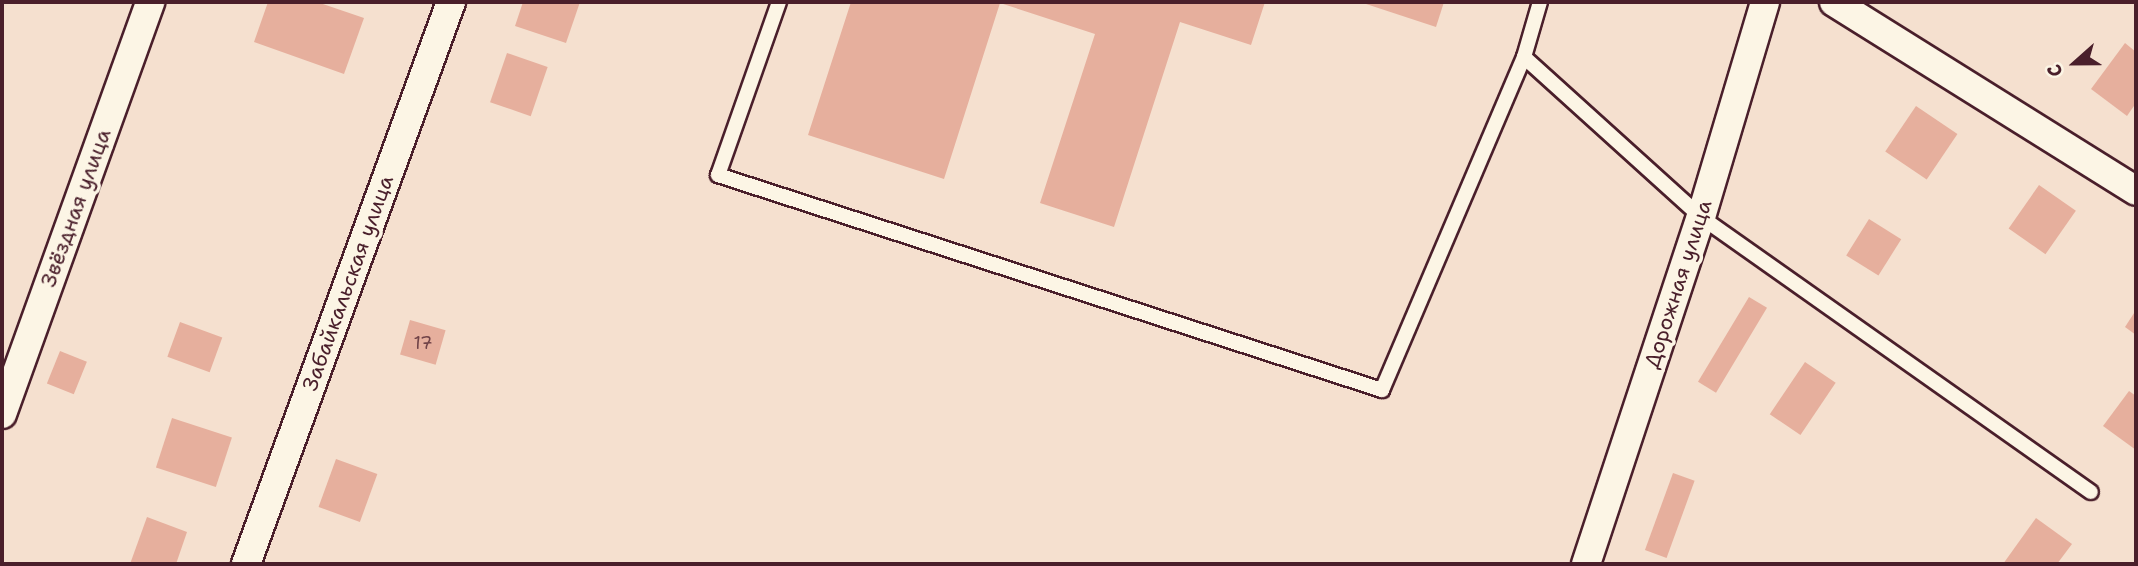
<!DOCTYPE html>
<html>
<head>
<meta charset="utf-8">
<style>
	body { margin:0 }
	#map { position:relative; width:2138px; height:566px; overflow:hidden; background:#f5e0cf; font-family:"Shantell Sans",sans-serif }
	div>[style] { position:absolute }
	.building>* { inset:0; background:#e6af9d; transform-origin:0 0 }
	.roads { filter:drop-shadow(2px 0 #4a1f2b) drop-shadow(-2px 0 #4a1f2b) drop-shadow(0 2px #4a1f2b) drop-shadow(0 -2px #4a1f2b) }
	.lane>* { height:14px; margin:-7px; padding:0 7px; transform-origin:7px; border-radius:7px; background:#fcf5e5 }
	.street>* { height:28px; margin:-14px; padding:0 14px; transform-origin:14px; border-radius:14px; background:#fcf5e5 }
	span { translate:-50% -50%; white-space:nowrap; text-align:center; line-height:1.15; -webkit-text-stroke:7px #fcf5e5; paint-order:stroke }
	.number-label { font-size:18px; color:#714348 }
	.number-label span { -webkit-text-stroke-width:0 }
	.street-label { font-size:21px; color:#4a1f2b }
	.frame { position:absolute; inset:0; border:4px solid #4a1f2b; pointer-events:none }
	.north { position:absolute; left:2040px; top:28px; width:70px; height:70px; -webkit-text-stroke:5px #fcf5e5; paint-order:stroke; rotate:249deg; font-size:19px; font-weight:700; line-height:28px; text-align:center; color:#4a1f2b }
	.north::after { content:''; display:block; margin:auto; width:24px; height:32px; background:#4a1f2b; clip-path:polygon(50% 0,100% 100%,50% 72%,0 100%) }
</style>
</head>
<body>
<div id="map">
	<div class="building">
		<i style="clip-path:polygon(268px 2px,317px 2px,364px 18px,344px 74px,254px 42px)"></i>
		<i style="clip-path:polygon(523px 2px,580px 2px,566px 43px,515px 26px)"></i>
		<i style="clip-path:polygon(851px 2px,1265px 2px,1251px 45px,1180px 22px,1114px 227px,1040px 203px,1095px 34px,1000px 3px,944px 179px,808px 135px)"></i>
		<i style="clip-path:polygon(1360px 2px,1444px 2px,1436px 27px)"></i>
		<i style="clip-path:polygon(2125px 43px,2136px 52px,2136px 103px,2127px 116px,2091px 89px)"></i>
		<i style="left:507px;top:53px;width:43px;height:52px;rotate:19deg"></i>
		<i style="left:1916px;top:106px;width:50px;height:55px;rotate:34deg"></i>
		<i style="left:2039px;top:185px;width:45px;height:53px;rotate:35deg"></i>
		<i style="left:1869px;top:219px;width:38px;height:43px;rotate:32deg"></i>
		<i style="left:1749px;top:297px;width:21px;height:99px;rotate:31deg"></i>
		<i style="clip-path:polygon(2136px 310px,2136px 335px,2125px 327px)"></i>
		<i style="left:410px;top:320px;width:37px;height:36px;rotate:16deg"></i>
		<i style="left:180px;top:322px;width:45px;height:37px;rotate:20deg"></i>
		<i style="left:60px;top:351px;width:29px;height:35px;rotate:22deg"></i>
		<i style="left:1805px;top:362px;width:37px;height:63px;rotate:34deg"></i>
		<i style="clip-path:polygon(2129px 391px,2136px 396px,2136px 450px,2103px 426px)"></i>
		<i style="left:172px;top:418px;width:63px;height:52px;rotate:18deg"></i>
		<i style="left:336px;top:459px;width:44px;height:51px;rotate:20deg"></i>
		<i style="left:1673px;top:473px;width:23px;height:82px;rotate:20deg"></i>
		<i style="clip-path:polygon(147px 517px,187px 532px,176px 564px,130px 564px)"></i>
		<i style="clip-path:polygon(2036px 518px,2072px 544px,2057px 564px,2003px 564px)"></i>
	</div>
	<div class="roads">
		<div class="lane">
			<i style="left:779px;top:2px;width:183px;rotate:109.4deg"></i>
			<i style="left:718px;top:175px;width:698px;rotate:17.94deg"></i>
			<i style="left:1382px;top:390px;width:362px;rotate:-66.9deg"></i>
			<i style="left:1524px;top:57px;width:57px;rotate:-73.8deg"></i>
			<i style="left:1524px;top:57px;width:239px;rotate:42.1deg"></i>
			<i style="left:1701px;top:217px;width:477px;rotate:35.2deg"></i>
		</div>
		<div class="street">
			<i style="left:1834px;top:2px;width:356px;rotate:32deg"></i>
			<i style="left:2px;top:414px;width:438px;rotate:-70.2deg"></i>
			<i style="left:246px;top:564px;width:598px;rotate:-69.96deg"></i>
			<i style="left:1586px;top:564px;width:366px;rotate:-71.7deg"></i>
			<i style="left:1701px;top:217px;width:224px;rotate:-73.4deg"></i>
		</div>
	</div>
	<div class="number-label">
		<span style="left:423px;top:343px">17</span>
	</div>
	<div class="street-label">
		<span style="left:76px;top:208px;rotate:-70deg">Звёздная улица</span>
		<span style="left:348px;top:283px;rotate:-70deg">Забайкальская улица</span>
		<span style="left:1678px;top:284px;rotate:-72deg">Дорожная улица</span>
	</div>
	<div class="frame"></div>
	<div class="north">С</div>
</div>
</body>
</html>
